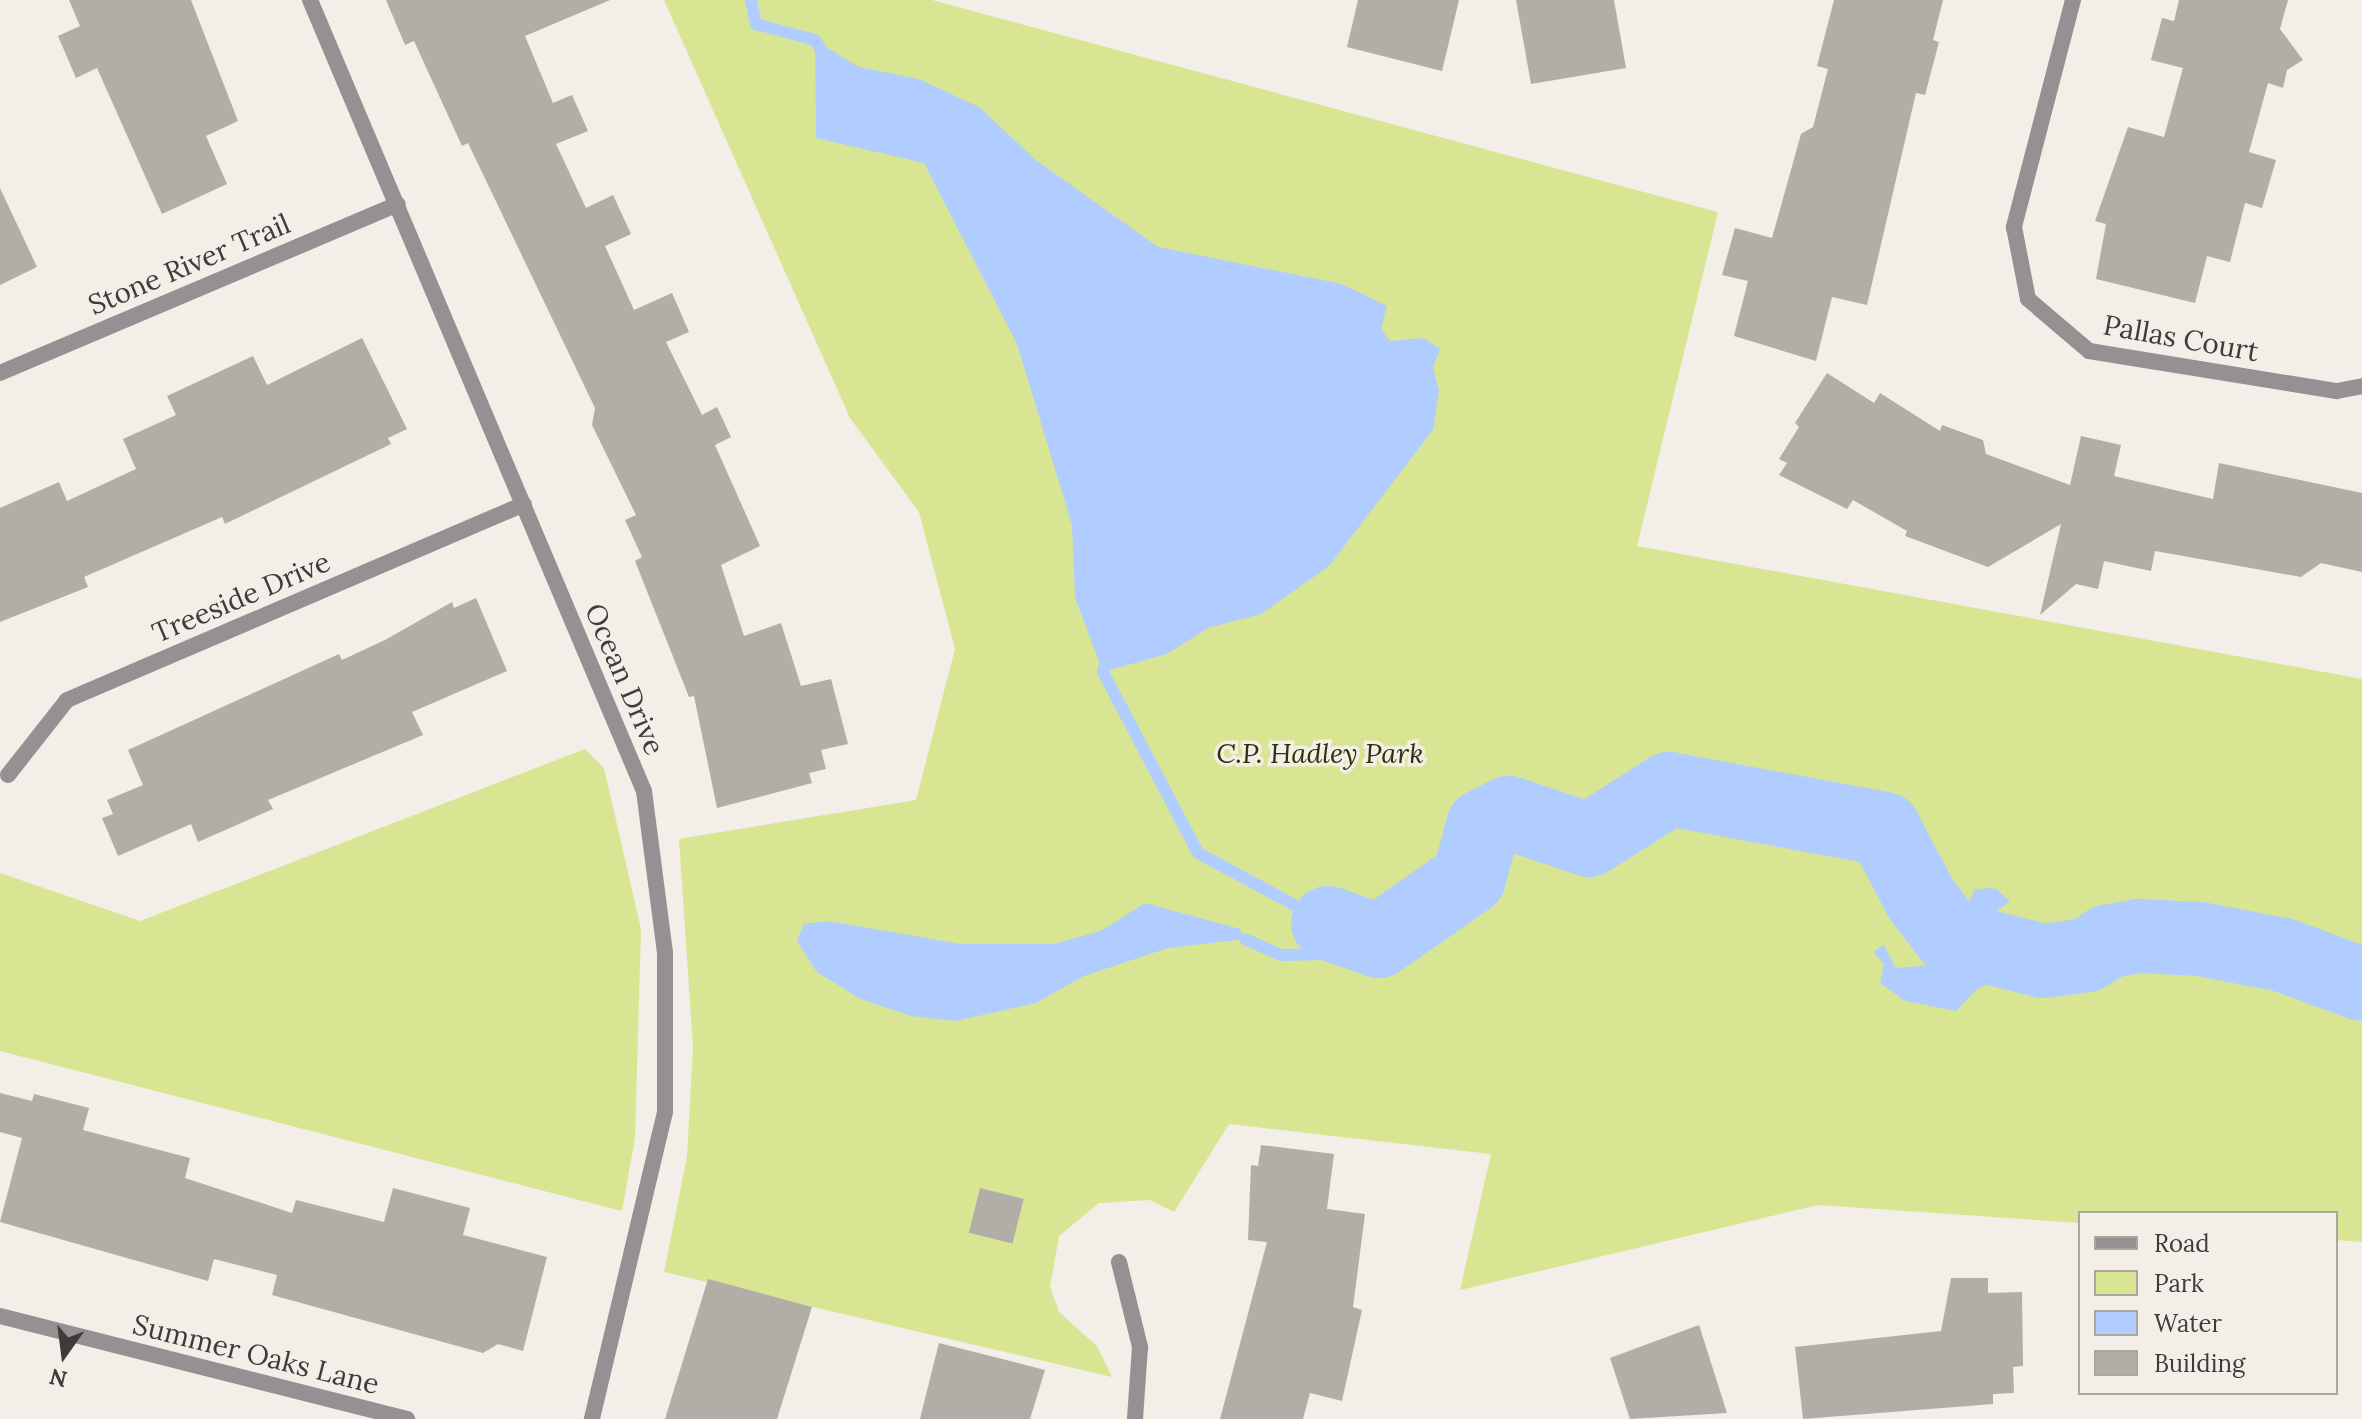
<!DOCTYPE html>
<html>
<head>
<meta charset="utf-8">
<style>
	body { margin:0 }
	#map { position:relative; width:2362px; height:1419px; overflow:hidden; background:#f3eee7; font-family:Lora,serif }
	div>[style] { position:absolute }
	.green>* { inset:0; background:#d8e592 }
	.water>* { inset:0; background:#b1cdff }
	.stream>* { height:12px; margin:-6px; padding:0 6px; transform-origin:6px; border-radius:6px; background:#b1cdff }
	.river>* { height:74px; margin:-37px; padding:0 37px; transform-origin:37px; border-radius:37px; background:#b1cdff }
	.building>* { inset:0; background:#b2ada7; transform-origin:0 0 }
	.street>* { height:16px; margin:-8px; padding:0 8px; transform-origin:8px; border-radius:8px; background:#959091 }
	span { translate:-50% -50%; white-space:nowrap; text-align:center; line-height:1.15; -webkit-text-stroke:7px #f3eee7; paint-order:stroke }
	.street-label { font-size:28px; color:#3d3c39 }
	.park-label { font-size:28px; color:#2f3408; font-style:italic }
	.legend { position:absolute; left:2078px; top:1211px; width:260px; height:184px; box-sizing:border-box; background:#f3eee7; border:2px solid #aaa7a1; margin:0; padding:10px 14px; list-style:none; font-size:24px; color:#3d3c39 }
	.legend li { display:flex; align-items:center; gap:16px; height:40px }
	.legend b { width:40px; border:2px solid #aaa7a1 }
	.north { position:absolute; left:24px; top:1315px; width:80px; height:80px; -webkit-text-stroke:6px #f3eee7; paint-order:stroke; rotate:194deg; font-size:22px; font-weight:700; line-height:32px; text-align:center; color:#3d3c39 }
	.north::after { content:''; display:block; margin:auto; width:28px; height:36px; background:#3d3c39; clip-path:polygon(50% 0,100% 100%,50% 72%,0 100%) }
</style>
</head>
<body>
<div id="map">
	<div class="green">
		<i style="clip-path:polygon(664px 0,932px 0,1718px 212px,1637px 546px,2362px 679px,2362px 1242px,2336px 1240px,2336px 1213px,2080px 1213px,2080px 1223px,1818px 1205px,1460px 1290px,1491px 1154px,1229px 1124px,1174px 1212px,1150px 1200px,1099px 1203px,1059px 1236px,1050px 1287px,1059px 1312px,1097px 1346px,1112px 1377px,664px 1272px,687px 1156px,693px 1047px,679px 839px,916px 800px,955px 649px,919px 512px,850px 418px)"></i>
		<i style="clip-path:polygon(585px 749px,604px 768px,641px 929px,635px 1138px,622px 1211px,0 1051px,0 873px,140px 921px)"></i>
	</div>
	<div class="water">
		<i style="clip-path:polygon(815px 40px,859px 67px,919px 79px,979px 107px,1036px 160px,1158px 247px,1342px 284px,1387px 306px,1381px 329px,1390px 341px,1424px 338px,1440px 349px,1433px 367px,1439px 391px,1433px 430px,1329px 566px,1261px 614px,1208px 628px,1167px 654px,1103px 672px,1075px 598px,1072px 525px,1017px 344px,924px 163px,816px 138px)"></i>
		<i style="clip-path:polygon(1995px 888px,2010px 901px,1979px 925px,2012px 955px,2007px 976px,1977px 989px,1956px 1011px,1905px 1001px,1880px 983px,1884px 964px,1873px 952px,1884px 945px,1896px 968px,1941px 964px,1944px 946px,1920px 925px,1910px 897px,1921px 899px,1947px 925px,1962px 919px,1975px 889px)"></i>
		<i style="clip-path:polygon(1145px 903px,1240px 929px,1245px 939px,1168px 948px,1084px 976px,1036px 1003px,956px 1021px,911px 1016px,860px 999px,816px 971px,797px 941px,804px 924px,829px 921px,960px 944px,1053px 944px,1101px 931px)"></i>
	</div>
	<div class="stream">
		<i style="left:751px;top:0;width:25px;rotate:78deg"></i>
		<i style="left:756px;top:24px;width:61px;rotate:15.2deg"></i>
		<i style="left:815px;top:40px;width:15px;rotate:58deg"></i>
		<i style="left:1107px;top:657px;width:16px;rotate:105deg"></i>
		<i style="left:1103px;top:672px;width:204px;rotate:62.3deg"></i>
		<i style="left:1198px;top:853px;width:148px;rotate:28.3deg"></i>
		<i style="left:1245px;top:939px;width:39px;rotate:24deg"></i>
		<i style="left:1281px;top:955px;width:48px;rotate:-1.2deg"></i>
		<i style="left:1329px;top:954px;width:29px;rotate:-41deg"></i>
	</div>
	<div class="river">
		<i style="left:1328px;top:923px;width:54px;rotate:19.4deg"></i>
		<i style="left:1379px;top:941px;width:110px;rotate:-35deg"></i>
		<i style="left:1469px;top:878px;width:54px;rotate:-74.9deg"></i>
		<i style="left:1483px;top:826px;width:29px;rotate:-27deg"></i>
		<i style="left:1509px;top:813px;width:84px;rotate:18.6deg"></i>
		<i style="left:1589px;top:840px;width:95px;rotate:-32.5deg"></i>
		<i style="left:1669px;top:789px;width:219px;rotate:10.5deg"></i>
		<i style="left:1884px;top:829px;width:79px;rotate:62.1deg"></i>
		<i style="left:1921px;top:899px;width:49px;rotate:52.4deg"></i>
		<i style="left:1951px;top:938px;width:96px;rotate:13.9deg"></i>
		<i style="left:2044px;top:961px;width:43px;rotate:-7.9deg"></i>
		<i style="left:2087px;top:955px;width:24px;rotate:-33deg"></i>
		<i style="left:2107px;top:942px;width:33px;rotate:-11deg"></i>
		<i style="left:2139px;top:936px;width:61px;rotate:2.8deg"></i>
		<i style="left:2200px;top:939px;width:85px;rotate:10.9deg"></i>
		<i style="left:2283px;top:955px;width:84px;rotate:20.2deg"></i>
	</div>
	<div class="building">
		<i style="clip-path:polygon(69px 0,191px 0,238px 121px,206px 136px,227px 184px,162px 214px,97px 68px,76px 78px,58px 36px,80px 26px)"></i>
		<i style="clip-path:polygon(386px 0,610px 0,525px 36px,553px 103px,572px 95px,588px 131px,556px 144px,586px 208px,613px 195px,631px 234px,605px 246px,634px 310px,672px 293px,689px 332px,666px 342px,702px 415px,717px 407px,731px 437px,715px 445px,760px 546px,721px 565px,744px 636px,781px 623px,801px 686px,831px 679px,848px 744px,821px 750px,826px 769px,809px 773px,812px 783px,717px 808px,694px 696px,689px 697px,635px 561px,642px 557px,625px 520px,636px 515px,592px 425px,595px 408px,468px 143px,462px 146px,414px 41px,405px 45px)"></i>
		<i style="clip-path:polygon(1358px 0,1459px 0,1442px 71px,1347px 47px)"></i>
		<i style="clip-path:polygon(1516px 0,1614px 0,1626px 68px,1531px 84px)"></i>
		<i style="clip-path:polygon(1834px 0,1943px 0,1933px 40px,1939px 42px,1925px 95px,1916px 93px,1867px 305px,1832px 297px,1816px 361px,1734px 336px,1748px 281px,1722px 275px,1735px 228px,1772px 238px,1801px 134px,1813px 127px,1828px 69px,1817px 66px)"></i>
		<i style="clip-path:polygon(2179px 0,2288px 0,2280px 29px,2303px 60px,2287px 70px,2283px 88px,2268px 83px,2249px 152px,2276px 160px,2262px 208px,2245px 203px,2230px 262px,2207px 256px,2195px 303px,2096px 279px,2106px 224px,2095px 221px,2128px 127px,2164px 137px,2183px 68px,2151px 60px,2162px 18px,2174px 21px)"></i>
		<i style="clip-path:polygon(0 188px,37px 267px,0 285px)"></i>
		<i style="clip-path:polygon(362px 338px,407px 429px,388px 438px,391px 444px,225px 524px,222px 517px,84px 577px,88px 587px,0 622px,0 508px,59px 482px,67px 501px,136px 469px,123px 439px,176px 415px,167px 396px,253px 356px,267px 385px)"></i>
		<i style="clip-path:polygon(1827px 373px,1874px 403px,1880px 393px,1940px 431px,1942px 425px,1983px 440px,1986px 454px,2070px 485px,2081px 436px,2121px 445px,2114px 476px,2213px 499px,2219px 463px,2362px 493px,2362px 572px,2321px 563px,2301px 577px,2155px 551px,2151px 571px,2104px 561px,2098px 589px,2076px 584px,2040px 615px,2061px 524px,1988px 567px,1905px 536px,1907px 531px,1853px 500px,1847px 509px,1779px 475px,1787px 463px,1779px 459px,1799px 427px,1795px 423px)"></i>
		<i style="clip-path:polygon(476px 598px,507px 671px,412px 712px,423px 735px,268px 800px,273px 809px,198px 842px,191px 824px,118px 856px,102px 818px,113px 814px,107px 800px,143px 785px,128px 750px,339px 654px,342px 660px,385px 640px,452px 602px,454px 608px)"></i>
		<i style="clip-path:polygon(0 1093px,32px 1101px,34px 1094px,89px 1108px,83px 1130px,190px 1158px,185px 1178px,292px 1213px,296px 1200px,384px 1222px,393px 1188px,470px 1208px,463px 1235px,547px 1257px,523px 1351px,498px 1344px,483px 1353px,272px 1295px,277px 1275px,214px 1259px,208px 1281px,0 1222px,22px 1138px,0 1132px)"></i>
		<i style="clip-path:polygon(1261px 1145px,1334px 1154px,1327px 1209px,1365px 1214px,1353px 1307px,1362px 1310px,1342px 1401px,1310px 1393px,1303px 1419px,1220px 1419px,1267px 1242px,1248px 1240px,1251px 1165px,1258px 1166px)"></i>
		<i style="left:980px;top:1188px;width:45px;height:46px;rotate:14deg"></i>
		<i style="clip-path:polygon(1951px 1278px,1988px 1278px,1988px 1293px,2022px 1292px,2023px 1366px,2013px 1367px,2014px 1393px,1993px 1394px,1993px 1404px,1803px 1419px,1795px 1347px,1941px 1331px)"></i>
		<i style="clip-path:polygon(708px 1279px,812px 1307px,777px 1419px,665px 1419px)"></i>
		<i style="clip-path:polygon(1699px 1325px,1727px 1413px,1630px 1419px,1610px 1358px)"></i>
		<i style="clip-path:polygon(939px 1343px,1045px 1370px,1030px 1419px,920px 1419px)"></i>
	</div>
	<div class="street">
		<i style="left:310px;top:0;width:859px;rotate:67.11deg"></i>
		<i style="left:644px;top:791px;width:163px;rotate:82.6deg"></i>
		<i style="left:665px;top:953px;width:159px;rotate:90deg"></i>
		<i style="left:665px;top:1112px;width:316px;rotate:103.4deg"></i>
		<i style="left:2073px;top:0;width:235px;rotate:104.6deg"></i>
		<i style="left:2014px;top:227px;width:73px;rotate:79deg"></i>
		<i style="left:2028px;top:299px;width:80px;rotate:40.4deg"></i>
		<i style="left:2089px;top:351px;width:251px;rotate:9.2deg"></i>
		<i style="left:2337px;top:391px;width:25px;rotate:-11deg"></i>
		<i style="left:0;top:373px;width:432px;rotate:-23deg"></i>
		<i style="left:8px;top:775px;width:95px;rotate:-51.8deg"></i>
		<i style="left:67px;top:700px;width:497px;rotate:-23.2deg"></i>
		<i style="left:1119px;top:1262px;width:88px;rotate:76.1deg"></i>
		<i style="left:1140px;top:1347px;width:72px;rotate:94deg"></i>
		<i style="left:0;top:1316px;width:420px;rotate:14.2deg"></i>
	</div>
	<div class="street-label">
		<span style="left:189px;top:264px;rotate:-23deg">Stone River Trail</span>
		<span style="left:2181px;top:338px;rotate:10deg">Pallas Court</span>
		<span style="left:241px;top:597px;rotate:-23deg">Treeside Drive</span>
		<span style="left:625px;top:679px;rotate:67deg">Ocean Drive</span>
		<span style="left:256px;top:1354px;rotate:14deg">Summer Oaks Lane</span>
	</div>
	<div class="park-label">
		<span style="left:1320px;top:753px">C.P. Hadley Park</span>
	</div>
	<ul class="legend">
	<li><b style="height:10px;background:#959091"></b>Road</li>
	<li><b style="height:22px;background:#d8e592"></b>Park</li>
	<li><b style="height:22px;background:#b1cdff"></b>Water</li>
	<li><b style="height:22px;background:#b2ada7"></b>Building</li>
	</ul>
	<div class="north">N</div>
</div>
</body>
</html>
